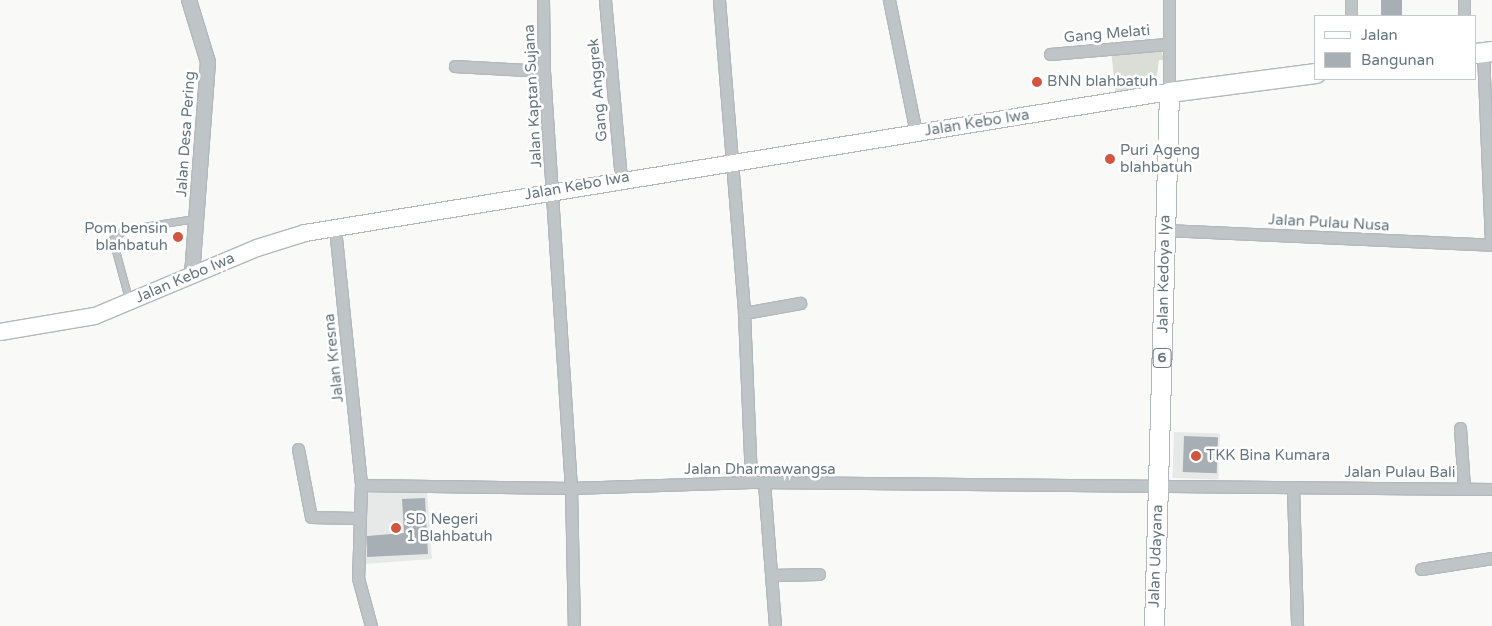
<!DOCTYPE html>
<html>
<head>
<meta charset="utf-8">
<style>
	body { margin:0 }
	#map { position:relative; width:1492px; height:626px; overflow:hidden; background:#f9f9f8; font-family:"Varela Round",sans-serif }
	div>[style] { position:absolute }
	.built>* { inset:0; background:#e7e9e8; transform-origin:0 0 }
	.green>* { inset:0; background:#daded7 }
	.building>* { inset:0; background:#a7afb4; transform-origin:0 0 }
	.roads { filter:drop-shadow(1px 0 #b2b8bc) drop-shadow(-1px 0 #b2b8bc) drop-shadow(0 1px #b2b8bc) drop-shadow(0 -1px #b2b8bc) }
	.service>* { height:5.5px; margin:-2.75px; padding:0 2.75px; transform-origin:2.75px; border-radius:2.75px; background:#bfc4c7 }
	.minor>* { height:11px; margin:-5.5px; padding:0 5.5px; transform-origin:5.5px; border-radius:5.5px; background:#bfc4c7 }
	.tertiary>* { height:14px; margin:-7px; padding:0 7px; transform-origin:7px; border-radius:7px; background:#bfc4c7 }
	.secondary>* { height:16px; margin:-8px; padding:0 8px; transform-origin:8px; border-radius:8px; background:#fff }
	.trunk>* { height:19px; margin:-9.5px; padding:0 9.5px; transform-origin:9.5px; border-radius:9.5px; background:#fff }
	.dots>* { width:14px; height:14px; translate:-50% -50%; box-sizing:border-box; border:2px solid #fff; border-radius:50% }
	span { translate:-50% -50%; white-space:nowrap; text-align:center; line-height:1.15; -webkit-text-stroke:5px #fff; paint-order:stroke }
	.shield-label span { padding:1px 4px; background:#fff; border:1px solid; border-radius:4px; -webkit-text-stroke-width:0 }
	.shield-label { font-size:14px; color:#67777f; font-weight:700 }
	.street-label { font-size:15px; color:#67777f }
	.poi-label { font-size:15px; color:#67777f }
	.left { translate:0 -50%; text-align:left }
	.right { translate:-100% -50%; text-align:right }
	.legend { position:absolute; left:1314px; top:15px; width:162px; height:65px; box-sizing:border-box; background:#fff; border:1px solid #c2c9cc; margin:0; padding:6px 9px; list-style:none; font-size:15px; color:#67777f }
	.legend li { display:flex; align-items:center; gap:10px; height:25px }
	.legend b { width:25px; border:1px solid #c2c9cc }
</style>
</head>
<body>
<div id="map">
	<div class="built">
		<i style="left:1174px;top:432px;width:46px;height:46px;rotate:2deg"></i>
		<i style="clip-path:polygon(366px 490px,427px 490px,432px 559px,364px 564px,360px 497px)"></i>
	</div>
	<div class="green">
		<i style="clip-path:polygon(1160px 46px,1164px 60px,1159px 60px,1156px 83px,1145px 91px,1116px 96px,1111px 50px)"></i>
	</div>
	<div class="building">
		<i style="left:1381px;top:0;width:21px;height:16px"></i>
		<i style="left:1184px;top:436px;width:34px;height:36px;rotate:2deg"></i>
		<i style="clip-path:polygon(425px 498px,428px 554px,367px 557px,367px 536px,404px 533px,402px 499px)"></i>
	</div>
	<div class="roads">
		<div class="service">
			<i style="left:129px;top:299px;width:61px;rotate:-105.2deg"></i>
			<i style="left:113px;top:240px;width:16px;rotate:-40deg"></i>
			<i style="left:125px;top:230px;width:71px;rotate:-8.9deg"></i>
		</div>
		<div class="minor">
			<i style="left:543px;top:0;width:71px;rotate:89.2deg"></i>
			<i style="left:544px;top:71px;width:418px;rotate:86.3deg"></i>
			<i style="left:571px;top:488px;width:138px;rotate:88.8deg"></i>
			<i style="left:605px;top:0;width:179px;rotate:84.9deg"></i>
			<i style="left:719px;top:0;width:314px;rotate:85.4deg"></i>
			<i style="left:744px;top:313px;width:169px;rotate:87.6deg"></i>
			<i style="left:889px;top:0;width:136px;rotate:78.5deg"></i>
			<i style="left:1351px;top:0;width:16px;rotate:90deg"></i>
			<i style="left:1464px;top:0;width:16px;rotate:90deg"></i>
			<i style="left:1483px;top:52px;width:193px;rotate:87.6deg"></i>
			<i style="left:1050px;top:54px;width:117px;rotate:-4.9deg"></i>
			<i style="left:455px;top:66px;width:89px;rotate:3.2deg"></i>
			<i style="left:1169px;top:92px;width:92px;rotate:-90deg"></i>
			<i style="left:335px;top:228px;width:258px;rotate:84.2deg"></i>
			<i style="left:361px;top:485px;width:93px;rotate:91.8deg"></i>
			<i style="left:358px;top:578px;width:50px;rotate:74.8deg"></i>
			<i style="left:1165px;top:230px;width:327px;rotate:2.6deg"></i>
			<i style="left:744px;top:313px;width:57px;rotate:-10.1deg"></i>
			<i style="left:1460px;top:428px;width:60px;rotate:86.2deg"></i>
			<i style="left:298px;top:449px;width:69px;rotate:79.2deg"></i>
			<i style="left:311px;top:517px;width:45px;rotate:1.3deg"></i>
			<i style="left:764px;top:483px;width:143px;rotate:85.6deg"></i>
			<i style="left:361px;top:485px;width:210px;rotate:0.8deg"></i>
			<i style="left:571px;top:488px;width:180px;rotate:-1.9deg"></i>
			<i style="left:751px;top:482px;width:741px;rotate:0.54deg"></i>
			<i style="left:1293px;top:488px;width:138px;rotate:88.3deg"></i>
			<i style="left:1421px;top:569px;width:72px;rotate:-8.8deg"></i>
			<i style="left:772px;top:575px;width:47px;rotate:-1.2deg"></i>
		</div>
		<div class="tertiary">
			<i style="left:189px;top:0;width:65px;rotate:73deg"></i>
			<i style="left:208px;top:62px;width:213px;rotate:94.3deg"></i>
		</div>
		<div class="secondary">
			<i style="left:0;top:332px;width:96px;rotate:-9.6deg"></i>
			<i style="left:95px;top:316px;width:176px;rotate:-22.8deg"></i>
			<i style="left:257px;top:248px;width:50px;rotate:-17.4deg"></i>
			<i style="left:305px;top:233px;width:875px;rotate:-9.27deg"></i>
		</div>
		<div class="trunk">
			<i style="left:1476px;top:53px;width:16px;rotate:-7deg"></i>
			<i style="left:1154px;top:626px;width:534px;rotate:-88.39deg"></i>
			<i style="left:1169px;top:92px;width:148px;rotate:-7.4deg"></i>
		</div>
	</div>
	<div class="dots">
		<i style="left:1037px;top:82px;background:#d2563f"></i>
		<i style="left:1110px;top:159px;background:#d2563f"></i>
		<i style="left:178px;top:237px;background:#d2563f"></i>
		<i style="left:1196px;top:456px;background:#d2563f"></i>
		<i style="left:396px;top:528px;background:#d2563f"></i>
	</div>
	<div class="shield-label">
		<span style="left:1162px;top:358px">6</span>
	</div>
	<div class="street-label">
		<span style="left:1107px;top:34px;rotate:-5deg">Gang Melati</span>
		<span style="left:598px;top:90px;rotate:-95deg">Gang Anggrek</span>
		<span style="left:533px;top:96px;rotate:-93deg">Jalan Kaptan Sujana</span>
		<span style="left:977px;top:123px;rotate:-9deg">Jalan Kebo Iwa</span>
		<span style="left:186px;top:134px;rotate:-86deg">Jalan Desa Pering</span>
		<span style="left:577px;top:186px;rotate:-10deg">Jalan Kebo Iwa</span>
		<span style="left:1329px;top:223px;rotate:3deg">Jalan Pulau Nusa</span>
		<span style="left:1164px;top:274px;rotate:-89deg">Jalan Kedoya Iya</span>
		<span style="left:185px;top:278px;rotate:-23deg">Jalan Kebo Iwa</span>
		<span style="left:334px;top:358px;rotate:-96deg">Jalan Kresna</span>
		<span style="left:760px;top:470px">Jalan Dharmawangsa</span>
		<span style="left:1400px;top:473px">Jalan Pulau Bali</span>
		<span style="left:1156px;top:556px;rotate:-88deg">Jalan Udayana</span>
	</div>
	<div class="poi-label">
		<span class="left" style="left:1047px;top:82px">BNN blahbatuh</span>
		<span class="left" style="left:1120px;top:159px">Puri Ageng<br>blahbatuh</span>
		<span class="right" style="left:168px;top:237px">Pom bensin<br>blahbatuh</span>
		<span class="left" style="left:1206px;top:456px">TKK Bina Kumara</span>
		<span class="left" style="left:406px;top:528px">SD Negeri<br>1 Blahbatuh</span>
	</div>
	<ul class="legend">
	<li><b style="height:6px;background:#fff"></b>Jalan</li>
	<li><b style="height:14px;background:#a7afb4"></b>Bangunan</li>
	</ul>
</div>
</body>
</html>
